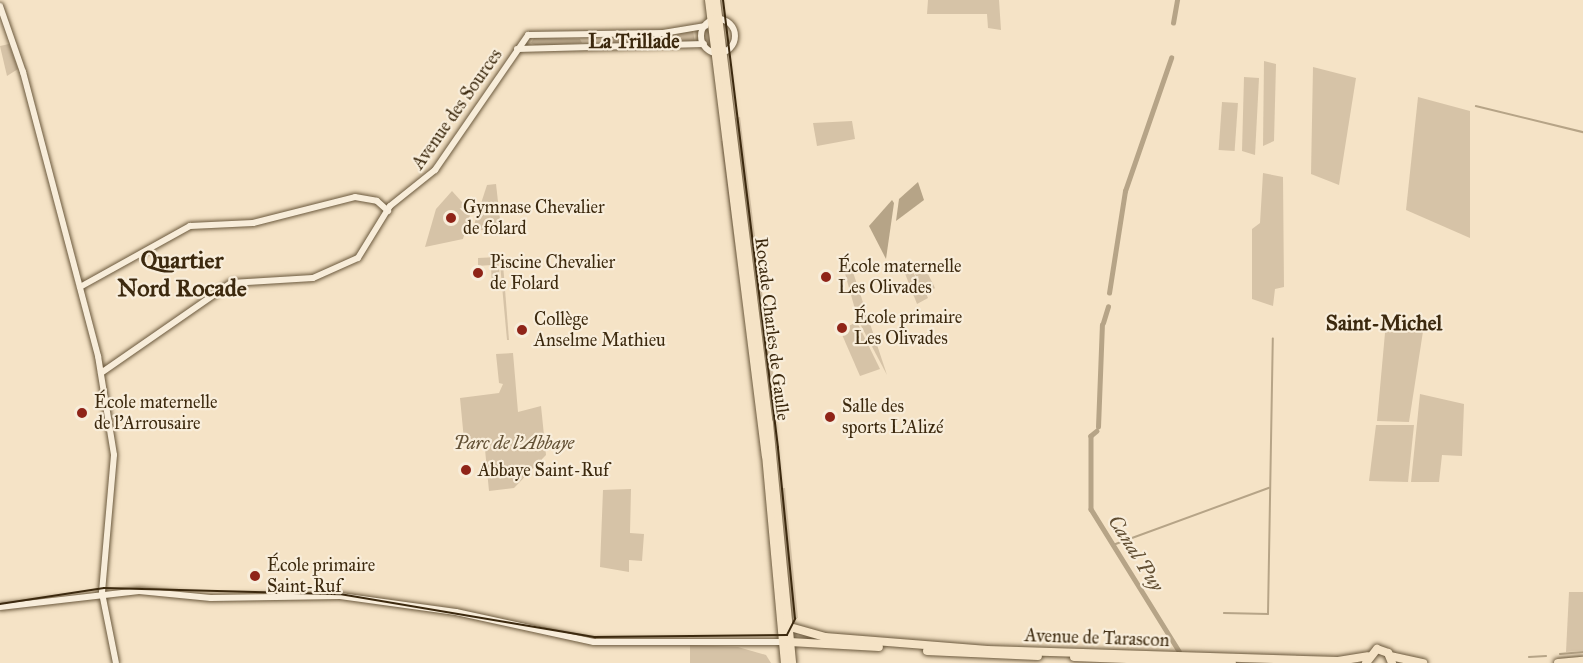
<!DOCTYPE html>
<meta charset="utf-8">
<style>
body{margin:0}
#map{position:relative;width:1583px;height:663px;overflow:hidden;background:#f5e3c6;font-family:"IM FELL Great Primer",serif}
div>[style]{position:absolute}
.green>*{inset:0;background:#d6c3a7;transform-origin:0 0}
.water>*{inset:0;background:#b6a487}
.stream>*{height:1.5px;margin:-0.75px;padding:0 0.75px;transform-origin:0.75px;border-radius:0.75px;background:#b6a487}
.canal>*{height:4.5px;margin:-2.25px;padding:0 2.25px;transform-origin:2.25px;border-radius:2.25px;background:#b6a487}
.roads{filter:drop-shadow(0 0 2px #6a583c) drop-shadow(0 0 2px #6a583c)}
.tertiary>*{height:6px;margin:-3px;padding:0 3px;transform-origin:3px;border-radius:3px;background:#f8edda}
.tertiary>.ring{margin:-3px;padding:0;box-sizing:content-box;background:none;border:6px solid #f8edda;border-radius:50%}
.primary>*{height:8px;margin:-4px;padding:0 4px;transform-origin:4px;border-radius:4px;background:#f5e3c6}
.tram>*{height:1.5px;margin:-0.75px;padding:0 0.75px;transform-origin:0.75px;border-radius:0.75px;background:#3c290e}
.dots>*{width:16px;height:16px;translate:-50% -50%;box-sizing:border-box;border:3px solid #f8edda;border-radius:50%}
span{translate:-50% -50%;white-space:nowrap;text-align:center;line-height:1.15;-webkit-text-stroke:4.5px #f8edda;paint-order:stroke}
.street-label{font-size:18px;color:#3c290e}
.poi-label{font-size:18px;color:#3c290e}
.left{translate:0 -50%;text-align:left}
.park-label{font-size:18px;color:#625034;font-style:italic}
.neighbourhood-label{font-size:20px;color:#3c290e;font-weight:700}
.water-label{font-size:20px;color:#614e32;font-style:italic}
.quarter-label{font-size:21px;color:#3c290e;font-weight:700}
.district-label{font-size:24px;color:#3c290e;font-weight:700}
</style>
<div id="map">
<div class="green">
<i style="clip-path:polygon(928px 0,999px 0,1001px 30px,988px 28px,987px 14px,927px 14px)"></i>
<i style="clip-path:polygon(693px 31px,695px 43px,666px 39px,666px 35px)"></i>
<i style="clip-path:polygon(658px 35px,658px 43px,611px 44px,613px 37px)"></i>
<i style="clip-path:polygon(534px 38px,580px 39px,582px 43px,537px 46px,531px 43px)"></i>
<i style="clip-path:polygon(9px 44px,18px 69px,7px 76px,0 46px)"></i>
<i style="clip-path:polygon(1264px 61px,1276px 64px,1274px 141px,1263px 146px)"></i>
<i style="clip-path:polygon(1313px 67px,1356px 78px,1339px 185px,1311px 174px)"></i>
<i style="clip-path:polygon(1244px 77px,1259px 78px,1255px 155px,1242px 151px)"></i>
<i style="clip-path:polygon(1418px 97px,1470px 111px,1470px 238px,1406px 210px)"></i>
<i style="left:1222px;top:102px;width:16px;height:48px;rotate:4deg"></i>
<i style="clip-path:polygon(740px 117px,763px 300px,759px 301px,734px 118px)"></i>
<i style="clip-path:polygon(852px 121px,855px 139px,817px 146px,813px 123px)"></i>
<i style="clip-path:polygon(721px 141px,724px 141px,738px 274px)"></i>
<i style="clip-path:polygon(1263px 173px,1283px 177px,1284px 287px,1275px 289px,1273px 306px,1252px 299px,1252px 229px,1260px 223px)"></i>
<i style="clip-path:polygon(496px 184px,501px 228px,472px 231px,487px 185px)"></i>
<i style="clip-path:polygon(452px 191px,471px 212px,463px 239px,425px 247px,436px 209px)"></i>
<i style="clip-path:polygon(498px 257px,501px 289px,492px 290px,491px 265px,478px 266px,478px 258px)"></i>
<i style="clip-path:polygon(848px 257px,887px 375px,858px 320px,841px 259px)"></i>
<i style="clip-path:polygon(500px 264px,503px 264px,509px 340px,507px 340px)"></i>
<i style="clip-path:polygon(923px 264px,935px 288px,927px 294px,924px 289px,928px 298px,917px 304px,904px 271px,910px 267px,918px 281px,913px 269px)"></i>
<i style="clip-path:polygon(759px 308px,764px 308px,778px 407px,772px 407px)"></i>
<i style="clip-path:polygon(857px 322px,880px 369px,860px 376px,840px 330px)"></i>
<i style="clip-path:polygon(1386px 322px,1424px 325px,1409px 422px,1377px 421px)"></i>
<i style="clip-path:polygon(513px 353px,518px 412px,541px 406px,546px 455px,514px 488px,489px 491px,484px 439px,464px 440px,460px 398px,499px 393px,503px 384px,499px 383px,496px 354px)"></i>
<i style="clip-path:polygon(1420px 394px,1464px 404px,1462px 456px,1442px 455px,1439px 482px,1411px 482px)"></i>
<i style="clip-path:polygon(1376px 425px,1414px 425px,1408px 482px,1369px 481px)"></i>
<i style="clip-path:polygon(781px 488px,785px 488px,798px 618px,791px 619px)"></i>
<i style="clip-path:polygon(631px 489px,630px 533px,644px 534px,642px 561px,629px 560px,629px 572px,600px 567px,603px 490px)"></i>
<i style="clip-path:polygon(1569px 592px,1583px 592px,1583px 651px,1566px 652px)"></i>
<i style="clip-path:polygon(690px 645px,738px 647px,766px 655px,771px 663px,690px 663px)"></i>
</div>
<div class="water">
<i style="clip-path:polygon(918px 182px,924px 200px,896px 221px,899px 199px)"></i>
<i style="clip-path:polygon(892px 200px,894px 203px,886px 259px,869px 226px)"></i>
</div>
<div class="stream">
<i style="left:1476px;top:106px;width:110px;rotate:13.7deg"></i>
<i style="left:1113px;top:545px;width:166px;rotate:-20.1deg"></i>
<i style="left:1224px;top:613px;width:44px;rotate:1.3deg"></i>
<i style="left:1268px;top:614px;width:275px;rotate:-89deg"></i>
<i style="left:1560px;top:654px;width:23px;rotate:-5deg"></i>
<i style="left:1529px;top:657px;width:17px;rotate:-3deg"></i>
</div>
<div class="canal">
<i style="left:1173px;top:23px;width:23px;rotate:-80deg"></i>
<i style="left:1109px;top:293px;width:103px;rotate:-81.1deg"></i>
<i style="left:1125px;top:191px;width:141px;rotate:-70.9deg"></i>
<i style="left:1103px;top:323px;width:17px;rotate:-73deg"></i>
<i style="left:1098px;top:427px;width:102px;rotate:-87.8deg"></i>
<i style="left:1097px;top:431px;width:8px;rotate:140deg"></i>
<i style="left:1091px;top:436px;width:73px;rotate:90deg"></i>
<i style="left:1091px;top:509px;width:167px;rotate:58.2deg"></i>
</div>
<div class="roads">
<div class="tertiary">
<i style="left:0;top:6px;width:70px;rotate:70.8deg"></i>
<i style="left:23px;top:72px;width:294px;rotate:75.2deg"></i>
<i style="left:98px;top:356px;width:100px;rotate:80.8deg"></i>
<i style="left:114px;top:455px;width:139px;rotate:95deg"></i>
<i class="ring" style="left:701px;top:19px;width:28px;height:28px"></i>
<i style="left:517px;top:49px;width:187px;rotate:-1.5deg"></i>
<i style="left:80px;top:287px;width:126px;rotate:-29deg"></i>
<i style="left:190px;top:226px;width:63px;rotate:-2.7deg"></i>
<i style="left:253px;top:223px;width:105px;rotate:-14.3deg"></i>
<i style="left:355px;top:197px;width:22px;rotate:10deg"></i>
<i style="left:377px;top:201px;width:15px;rotate:42deg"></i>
<i style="left:101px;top:373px;width:158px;rotate:-34.7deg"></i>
<i style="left:231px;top:283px;width:82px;rotate:-3.5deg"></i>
<i style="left:313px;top:278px;width:49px;rotate:-24deg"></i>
<i style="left:358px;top:258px;width:61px;rotate:-58.4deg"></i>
<i style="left:390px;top:206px;width:58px;rotate:-38.7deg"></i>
<i style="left:435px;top:170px;width:164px;rotate:-55.4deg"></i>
<i style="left:528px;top:35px;width:135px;rotate:-0.8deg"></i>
<i style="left:663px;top:33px;width:43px;rotate:-9.5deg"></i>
<i style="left:102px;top:593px;width:71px;rotate:78.7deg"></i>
<i style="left:0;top:607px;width:140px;rotate:-6.6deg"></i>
<i style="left:139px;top:591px;width:72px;rotate:5.6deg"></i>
<i style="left:211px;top:598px;width:129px;rotate:-0.9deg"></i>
<i style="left:340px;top:596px;width:117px;rotate:7.9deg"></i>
<i style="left:456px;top:612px;width:141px;rotate:12.3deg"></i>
<i style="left:594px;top:642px;width:191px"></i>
</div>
<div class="primary">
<i style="left:709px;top:0;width:459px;rotate:82.9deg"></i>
<i style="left:766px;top:455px;width:209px;rotate:84.8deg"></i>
<i style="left:716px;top:0;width:426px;rotate:82.9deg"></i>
<i style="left:769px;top:423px;width:241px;rotate:84.5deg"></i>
<i style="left:790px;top:627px;width:36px;rotate:16deg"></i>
<i style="left:825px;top:637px;width:163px;rotate:4.6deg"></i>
<i style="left:987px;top:650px;width:351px;rotate:1.8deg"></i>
<i style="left:1338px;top:661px;width:30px;rotate:-9deg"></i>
<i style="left:790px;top:642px;width:89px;rotate:3.2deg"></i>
<i style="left:927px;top:651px;width:111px;rotate:2.6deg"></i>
<i style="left:1390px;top:656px;width:34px;rotate:12deg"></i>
<i style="left:1074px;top:657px;width:158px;rotate:2.2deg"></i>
<i style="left:1366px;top:663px;width:18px;rotate:-52deg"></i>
<i style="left:1377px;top:649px;width:12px;rotate:20deg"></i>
<i style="left:1388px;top:653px;width:11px;rotate:68deg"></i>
<i style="left:1558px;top:663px;width:25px;rotate:-5deg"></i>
</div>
</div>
<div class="tram">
<i style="left:0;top:604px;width:105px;rotate:-8.7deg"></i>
<i style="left:104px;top:588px;width:236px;rotate:1.5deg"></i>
<i style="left:340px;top:594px;width:259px;rotate:9.6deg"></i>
<i style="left:595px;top:637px;width:192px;rotate:-0.6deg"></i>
<i style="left:787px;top:635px;width:18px;rotate:-63deg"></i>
<i style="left:795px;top:619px;width:172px;rotate:-95.7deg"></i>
<i style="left:778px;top:448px;width:451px;rotate:-97deg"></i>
</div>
<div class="dots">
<i style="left:451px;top:218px;background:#8f2418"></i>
<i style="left:478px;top:273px;background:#8f2418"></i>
<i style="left:826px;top:277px;background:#8f2418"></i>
<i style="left:842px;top:328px;background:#8f2418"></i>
<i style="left:522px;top:330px;background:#8f2418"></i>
<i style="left:82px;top:413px;background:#8f2418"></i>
<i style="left:830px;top:417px;background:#8f2418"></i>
<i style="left:466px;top:470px;background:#8f2418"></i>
<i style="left:255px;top:576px;background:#8f2418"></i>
</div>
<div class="street-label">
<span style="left:457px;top:109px;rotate:-55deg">Avenue des Sources</span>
<span style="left:772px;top:329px;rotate:83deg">Rocade Charles de Gaulle</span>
<span style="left:1097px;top:638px;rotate:2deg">Avenue de Tarascon</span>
</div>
<div class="poi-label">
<span class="left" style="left:463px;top:218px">Gymnase Chevalier<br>de folard</span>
<span class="left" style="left:490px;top:273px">Piscine Chevalier<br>de Folard</span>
<span class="left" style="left:838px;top:277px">École maternelle<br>Les Olivades</span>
<span class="left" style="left:854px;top:328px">École primaire<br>Les Olivades</span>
<span class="left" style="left:534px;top:330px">Collège<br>Anselme Mathieu</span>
<span class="left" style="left:94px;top:413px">École maternelle<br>de l'Arrousaire</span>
<span class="left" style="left:842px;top:417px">Salle des<br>sports L'Alizé</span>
<span class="left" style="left:478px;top:470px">Abbaye Saint-Ruf</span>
<span class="left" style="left:267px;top:576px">École primaire<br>Saint-Ruf</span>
</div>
<div class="park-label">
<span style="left:514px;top:443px">Parc de l'Abbaye</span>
</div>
<div class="neighbourhood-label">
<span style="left:634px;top:41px">La Trillade</span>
</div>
<div class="water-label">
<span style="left:1136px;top:553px;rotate:58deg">Canal Puy</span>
</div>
<div class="quarter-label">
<span style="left:1384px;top:323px">Saint-Michel</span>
</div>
<div class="district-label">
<span style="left:182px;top:275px">Quartier<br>Nord Rocade</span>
</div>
</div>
